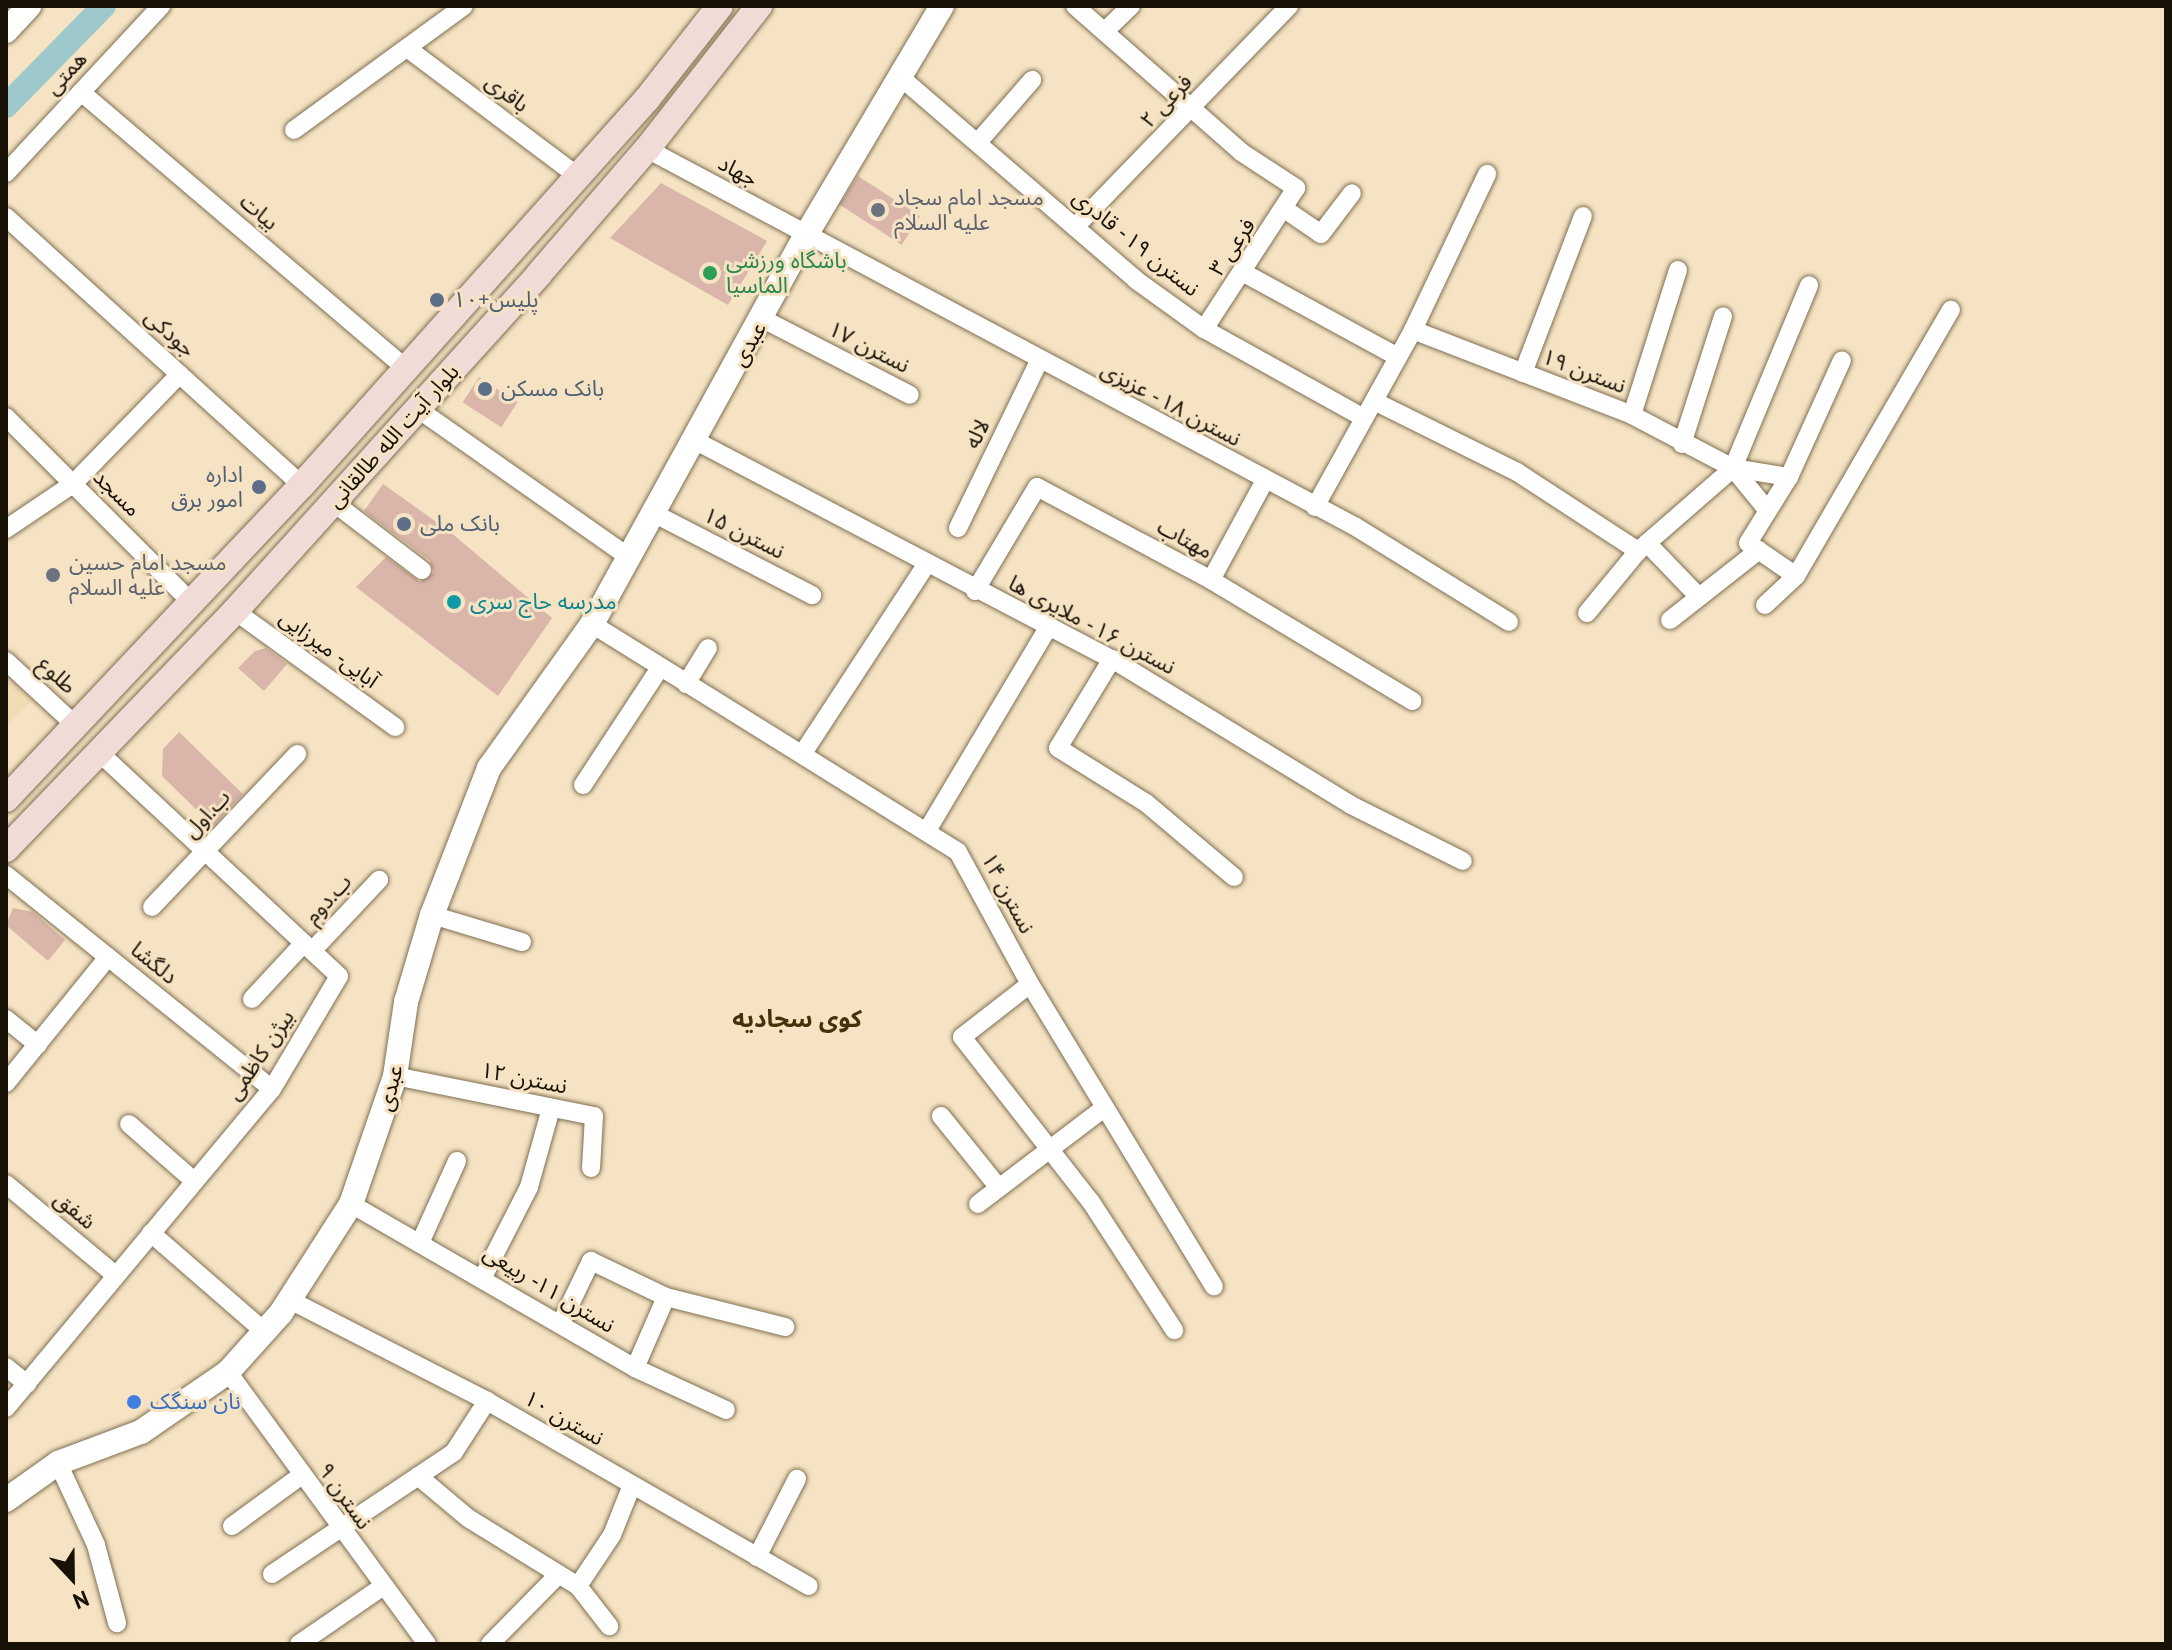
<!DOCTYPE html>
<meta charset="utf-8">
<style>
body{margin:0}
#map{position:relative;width:2172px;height:1650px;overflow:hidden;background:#f5e3c3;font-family:"PT Sans","Noto Sans Arabic",sans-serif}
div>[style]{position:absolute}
.built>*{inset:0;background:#f1dcb4}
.canal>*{height:24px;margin:-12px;padding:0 12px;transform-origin:12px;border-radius:12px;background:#9ec9cc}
.building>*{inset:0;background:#dab5aa;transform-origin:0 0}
.roads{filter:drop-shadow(0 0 2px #7f6f52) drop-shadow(0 0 2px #7f6f52)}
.minor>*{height:18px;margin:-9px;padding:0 9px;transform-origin:9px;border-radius:9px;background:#fff}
.tertiary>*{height:24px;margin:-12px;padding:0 12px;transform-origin:12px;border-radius:12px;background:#fff}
.secondary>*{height:26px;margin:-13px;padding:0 13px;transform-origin:13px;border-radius:13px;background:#f1dbd7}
.dots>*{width:22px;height:22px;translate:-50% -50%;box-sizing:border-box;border:4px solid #f5e3c3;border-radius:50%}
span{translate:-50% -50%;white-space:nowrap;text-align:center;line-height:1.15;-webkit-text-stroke:6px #f5e3c3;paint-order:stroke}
.street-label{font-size:22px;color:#171106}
.worship-label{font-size:22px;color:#5b616d}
.left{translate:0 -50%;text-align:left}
.leisure-label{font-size:22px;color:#27864d}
.service-label{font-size:22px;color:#4e5e75}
.right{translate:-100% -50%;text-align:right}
.culture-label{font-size:22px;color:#0d838f}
.shop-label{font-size:22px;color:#366cbe}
.neighbourhood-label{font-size:24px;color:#44320a;font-weight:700}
.frame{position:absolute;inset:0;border:8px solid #171106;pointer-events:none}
.north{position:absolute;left:32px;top:1538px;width:80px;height:80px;-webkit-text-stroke:6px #f5e3c3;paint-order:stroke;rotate:158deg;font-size:22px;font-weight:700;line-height:32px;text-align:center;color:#171106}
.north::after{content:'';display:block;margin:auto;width:28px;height:36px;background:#171106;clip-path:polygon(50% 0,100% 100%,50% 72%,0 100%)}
</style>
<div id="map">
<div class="built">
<i style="clip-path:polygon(6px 676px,32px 701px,6px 726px)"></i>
</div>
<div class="canal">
<i style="left:6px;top:106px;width:140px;rotate:-45.6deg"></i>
</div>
<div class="building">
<i style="left:858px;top:176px;width:74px;height:34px;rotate:33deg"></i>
<i style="clip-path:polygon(661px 183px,767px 241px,728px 305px,610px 238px)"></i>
<i style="left:479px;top:377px;width:46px;height:30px;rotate:33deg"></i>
<i style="clip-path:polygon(383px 484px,449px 531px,552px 618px,498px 696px,356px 587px,386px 557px,420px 582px,434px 572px,429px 560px,364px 511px)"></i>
<i style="clip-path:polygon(266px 648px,287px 664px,264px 691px,238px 668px,255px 651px)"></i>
<i style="clip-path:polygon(179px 732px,243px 794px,213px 826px,162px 776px,163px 749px)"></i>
<i style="clip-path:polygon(13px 908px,33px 912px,65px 940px,48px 961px,6px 925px)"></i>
</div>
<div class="roads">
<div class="minor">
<i style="left:1075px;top:6px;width:221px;rotate:41.3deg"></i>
<i style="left:1241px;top:152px;width:66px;rotate:33.2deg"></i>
<i style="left:1296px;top:188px;width:168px;rotate:123.1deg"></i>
<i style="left:1105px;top:31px;width:36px;rotate:-44deg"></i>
<i style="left:407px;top:48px;width:215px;rotate:36.9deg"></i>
<i style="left:898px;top:75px;width:314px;rotate:40.7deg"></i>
<i style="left:1136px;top:280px;width:84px;rotate:35.8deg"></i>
<i style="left:1204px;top:329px;width:183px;rotate:29.1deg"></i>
<i style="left:81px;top:92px;width:428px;rotate:40.4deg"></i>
<i style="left:294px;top:130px;width:210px;rotate:-36.1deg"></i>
<i style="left:979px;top:141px;width:81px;rotate:-49deg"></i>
<i style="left:647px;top:149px;width:803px;rotate:28.06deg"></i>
<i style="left:1356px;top:527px;width:180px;rotate:31.8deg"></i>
<i style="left:6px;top:173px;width:228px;rotate:-47.1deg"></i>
<i style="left:1286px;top:210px;width:42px;rotate:34.4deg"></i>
<i style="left:1321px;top:234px;width:51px;rotate:-52.9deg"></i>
<i style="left:6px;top:217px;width:399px;rotate:42.2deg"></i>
<i style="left:1075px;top:227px;width:308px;rotate:-45.9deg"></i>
<i style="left:1244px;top:273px;width:175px;rotate:28.6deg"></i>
<i style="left:763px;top:319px;width:165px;rotate:27.3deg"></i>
<i style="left:1413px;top:330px;width:235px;rotate:21.2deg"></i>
<i style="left:1632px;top:415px;width:114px;rotate:27.7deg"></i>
<i style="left:1733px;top:468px;width:57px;rotate:9.1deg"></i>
<i style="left:1523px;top:373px;width:168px;rotate:-69.1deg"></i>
<i style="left:1374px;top:401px;width:160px;rotate:26.4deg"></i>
<i style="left:1517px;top:472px;width:145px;rotate:33.1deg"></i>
<i style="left:418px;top:409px;width:259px;rotate:35.1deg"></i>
<i style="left:1632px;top:415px;width:152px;rotate:-72.4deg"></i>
<i style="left:6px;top:417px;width:264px;rotate:45deg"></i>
<i style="left:694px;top:440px;width:472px;rotate:27.7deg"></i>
<i style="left:1112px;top:659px;width:280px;rotate:31.4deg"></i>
<i style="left:1351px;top:805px;width:125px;rotate:26.6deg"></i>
<i style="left:1682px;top:444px;width:134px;rotate:-72.2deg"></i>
<i style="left:1733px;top:468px;width:55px;rotate:50.9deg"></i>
<i style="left:333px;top:502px;width:112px;rotate:37.4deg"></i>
<i style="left:1315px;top:507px;width:202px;rotate:-61deg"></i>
<i style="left:1413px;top:330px;width:173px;rotate:-64.6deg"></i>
<i style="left:655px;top:514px;width:177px;rotate:27.3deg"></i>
<i style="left:958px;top:528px;width:186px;rotate:-64.1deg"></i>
<i style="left:6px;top:529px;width:81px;rotate:-33.9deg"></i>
<i style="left:73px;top:484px;width:153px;rotate:-45.8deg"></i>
<i style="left:1647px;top:543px;width:75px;rotate:46.1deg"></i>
<i style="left:1796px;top:576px;width:58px;rotate:-145.5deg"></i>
<i style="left:1748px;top:543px;width:78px;rotate:-58.2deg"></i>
<i style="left:1789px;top:477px;width:128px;rotate:-65.6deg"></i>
<i style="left:1211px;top:580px;width:114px;rotate:-61.6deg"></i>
<i style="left:975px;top:591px;width:121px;rotate:-59.2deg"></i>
<i style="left:1037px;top:487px;width:197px;rotate:28.1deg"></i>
<i style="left:1211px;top:580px;width:235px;rotate:31deg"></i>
<i style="left:1765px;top:605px;width:42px;rotate:-43.1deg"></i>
<i style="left:1796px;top:576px;width:308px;rotate:-59.8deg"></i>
<i style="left:235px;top:611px;width:198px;rotate:35.9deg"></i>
<i style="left:1587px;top:613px;width:80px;rotate:-50.6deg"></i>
<i style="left:1638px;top:551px;width:126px;rotate:-41.1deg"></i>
<i style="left:1733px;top:468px;width:198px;rotate:-67.4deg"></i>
<i style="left:1670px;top:620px;width:113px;rotate:-38.2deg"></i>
<i style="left:592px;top:624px;width:431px;rotate:31.9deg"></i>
<i style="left:958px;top:852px;width:150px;rotate:61.4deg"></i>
<i style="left:1030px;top:984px;width:354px;rotate:58.7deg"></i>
<i style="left:1112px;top:659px;width:104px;rotate:121.2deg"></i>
<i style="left:1058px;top:748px;width:104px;rotate:32deg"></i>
<i style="left:1146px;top:803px;width:115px;rotate:40.1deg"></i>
<i style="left:6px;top:661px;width:94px;rotate:42.8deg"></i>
<i style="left:686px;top:684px;width:42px;rotate:-58.6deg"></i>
<i style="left:803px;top:753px;width:225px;rotate:-56.8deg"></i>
<i style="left:583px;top:785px;width:140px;rotate:-56.7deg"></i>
<i style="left:928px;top:829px;width:233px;rotate:-59.2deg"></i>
<i style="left:6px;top:875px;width:341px;rotate:38.8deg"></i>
<i style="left:152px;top:907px;width:211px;rotate:-46.5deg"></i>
<i style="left:432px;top:915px;width:94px;rotate:16.7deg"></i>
<i style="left:312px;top:951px;width:98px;rotate:-46.7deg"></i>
<i style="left:1030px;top:984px;width:86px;rotate:142.1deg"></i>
<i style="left:962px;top:1037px;width:209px;rotate:52deg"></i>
<i style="left:1091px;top:1202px;width:153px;rotate:57deg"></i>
<i style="left:252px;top:999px;width:76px;rotate:-47.1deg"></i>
<i style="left:6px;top:1019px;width:41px;rotate:39.1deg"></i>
<i style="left:395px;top:1076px;width:203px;rotate:11.4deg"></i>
<i style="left:594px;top:1116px;width:52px;rotate:93.3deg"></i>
<i style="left:6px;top:1083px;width:162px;rotate:-51deg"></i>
<i style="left:941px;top:1116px;width:92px;rotate:51.1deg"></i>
<i style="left:129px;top:1124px;width:85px;rotate:41.2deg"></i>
<i style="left:6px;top:1184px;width:139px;rotate:39.8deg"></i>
<i style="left:351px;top:1204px;width:328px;rotate:30deg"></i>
<i style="left:635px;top:1368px;width:100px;rotate:24.8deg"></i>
<i style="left:978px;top:1204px;width:158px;rotate:-37.3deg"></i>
<i style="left:151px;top:1233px;width:152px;rotate:41deg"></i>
<i style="left:420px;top:1243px;width:90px;rotate:-65.7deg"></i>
<i style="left:483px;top:1277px;width:101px;rotate:-62.9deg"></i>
<i style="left:529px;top:1187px;width:82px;rotate:-74.4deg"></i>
<i style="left:290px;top:1300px;width:221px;rotate:27.1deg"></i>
<i style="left:487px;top:1401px;width:371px;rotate:29.9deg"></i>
<i style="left:561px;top:1323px;width:69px;rotate:-64.2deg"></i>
<i style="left:591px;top:1261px;width:83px;rotate:25.6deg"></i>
<i style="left:666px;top:1297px;width:123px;rotate:14.1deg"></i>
<i style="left:6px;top:1367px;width:27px;rotate:39deg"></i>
<i style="left:635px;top:1368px;width:77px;rotate:-66.4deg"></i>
<i style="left:228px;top:1372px;width:337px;rotate:53.8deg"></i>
<i style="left:6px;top:1408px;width:415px;rotate:-50.2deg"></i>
<i style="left:272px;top:1089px;width:131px;rotate:-59.3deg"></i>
<i style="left:339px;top:976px;width:325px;rotate:-137deg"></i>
<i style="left:58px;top:1463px;width:90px;rotate:65.1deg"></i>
<i style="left:96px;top:1545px;width:81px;rotate:74.9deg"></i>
<i style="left:418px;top:1476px;width:65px;rotate:40deg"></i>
<i style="left:468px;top:1518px;width:129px;rotate:31.7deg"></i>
<i style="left:578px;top:1586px;width:51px;rotate:52.2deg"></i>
<i style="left:232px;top:1526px;width:87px;rotate:-36.1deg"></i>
<i style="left:757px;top:1557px;width:88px;rotate:-62.9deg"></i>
<i style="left:272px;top:1574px;width:219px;rotate:-33.8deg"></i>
<i style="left:454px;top:1452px;width:61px;rotate:-57.1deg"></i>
<i style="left:578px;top:1586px;width:61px;rotate:-56.3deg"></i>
<i style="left:612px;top:1535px;width:54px;rotate:-68.2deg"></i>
<i style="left:299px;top:1644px;width:101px;rotate:-34.5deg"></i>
<i style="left:490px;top:1644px;width:97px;rotate:-45.4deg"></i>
</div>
<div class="tertiary">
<i style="left:6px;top:31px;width:34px;rotate:-47deg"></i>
<i style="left:6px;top:1500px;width:64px;rotate:-35.4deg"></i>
<i style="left:58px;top:1463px;width:89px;rotate:-20.5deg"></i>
<i style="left:141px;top:1432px;width:106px;rotate:-34.6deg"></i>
<i style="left:228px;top:1372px;width:79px;rotate:-48.1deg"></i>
<i style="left:281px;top:1313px;width:130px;rotate:-57.3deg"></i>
<i style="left:351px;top:1204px;width:135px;rotate:-71deg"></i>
<i style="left:395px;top:1076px;width:75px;rotate:-81.5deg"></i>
<i style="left:406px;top:1002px;width:91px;rotate:-73.4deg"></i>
<i style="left:432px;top:915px;width:158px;rotate:-68.8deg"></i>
<i style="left:489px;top:768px;width:177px;rotate:-54.4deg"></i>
<i style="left:592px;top:624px;width:444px;rotate:-61.2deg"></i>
<i style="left:806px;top:235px;width:266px;rotate:-59.3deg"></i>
</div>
<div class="secondary">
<i style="left:6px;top:799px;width:432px;rotate:-46.7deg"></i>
<i style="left:302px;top:485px;width:518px;rotate:-48.21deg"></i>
<i style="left:647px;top:99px;width:118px;rotate:-51.9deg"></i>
<i style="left:6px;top:849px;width:330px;rotate:-46.1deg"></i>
<i style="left:235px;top:611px;width:454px;rotate:-47.9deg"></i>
<i style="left:539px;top:274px;width:165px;rotate:-49.2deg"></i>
<i style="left:647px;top:149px;width:182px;rotate:-51.9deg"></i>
</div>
</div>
<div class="dots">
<i style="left:878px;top:210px;background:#6b7280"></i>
<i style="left:710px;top:273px;background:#2e9e5b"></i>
<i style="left:437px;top:300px;background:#5c6f8a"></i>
<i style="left:485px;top:389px;background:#5c6f8a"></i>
<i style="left:259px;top:487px;background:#5c6f8a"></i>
<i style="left:404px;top:524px;background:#5c6f8a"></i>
<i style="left:53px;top:575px;background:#6b7280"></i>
<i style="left:454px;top:602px;background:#0f9aa8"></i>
<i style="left:134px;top:1402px;background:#3f7fe0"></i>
</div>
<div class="street-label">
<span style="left:66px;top:73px;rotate:-47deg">همتی</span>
<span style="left:507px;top:93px;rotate:37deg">باقری</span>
<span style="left:1166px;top:101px;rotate:-46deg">فرعی ۲</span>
<span style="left:738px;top:171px;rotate:28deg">جهاد</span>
<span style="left:259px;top:212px;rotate:40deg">بیات</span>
<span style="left:1136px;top:243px;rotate:39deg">نسترن ۱۹ - قادری</span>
<span style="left:1232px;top:247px;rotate:-56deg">فرعی ۳</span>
<span style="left:170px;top:333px;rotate:42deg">جودکی</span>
<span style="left:749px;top:344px;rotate:-60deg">عبدی</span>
<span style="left:869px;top:347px;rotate:27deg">نسترن ۱۷</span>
<span style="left:1584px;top:371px;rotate:21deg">نسترن ۱۹</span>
<span style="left:1171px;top:404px;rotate:28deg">نسترن ۱۸ - عزیزی</span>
<span style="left:977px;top:434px;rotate:-64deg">لاله</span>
<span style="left:393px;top:436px;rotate:-48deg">بلوار آیت الله طالقانی</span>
<span style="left:117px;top:493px;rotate:45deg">مسجد</span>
<span style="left:744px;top:533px;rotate:27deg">نسترن ۱۵</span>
<span style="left:1185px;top:539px;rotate:28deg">مهتاب</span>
<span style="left:1092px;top:625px;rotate:28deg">نسترن ۱۶ - ملایری ها</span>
<span style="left:329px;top:649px;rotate:36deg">آبایی- میرزایی</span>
<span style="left:57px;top:675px;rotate:43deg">طلوع</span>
<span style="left:207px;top:814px;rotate:-47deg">ب.اول</span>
<span style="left:1008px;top:893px;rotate:62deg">نسترن ۱۴</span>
<span style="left:328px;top:899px;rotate:-47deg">ب.دوم</span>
<span style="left:154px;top:963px;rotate:39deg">دلگشا</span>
<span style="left:260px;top:1055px;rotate:-56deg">بیژن کاظمی</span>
<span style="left:524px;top:1078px;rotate:11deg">نسترن ۱۲</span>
<span style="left:390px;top:1088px;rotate:-76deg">عبدی</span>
<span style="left:75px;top:1210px;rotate:40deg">شفق</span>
<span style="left:549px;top:1289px;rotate:31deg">نسترن ۱۱- ربیعی</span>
<span style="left:564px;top:1418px;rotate:30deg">نسترن ۱۰</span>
<span style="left:345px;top:1496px;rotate:55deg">نسترن ۹</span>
</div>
<div class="worship-label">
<span class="left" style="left:894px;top:210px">مسجد امام سجاد<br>علیه السلام</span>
<span class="left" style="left:69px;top:575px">مسجد امام حسین<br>علیه السلام</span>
</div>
<div class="leisure-label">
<span class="left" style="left:726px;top:273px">باشگاه ورزشی<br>الماسیا</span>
</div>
<div class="service-label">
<span class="left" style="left:453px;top:300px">پلیس+۱۰</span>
<span class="left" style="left:501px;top:389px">بانک مسکن</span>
<span class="right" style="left:243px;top:487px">اداره<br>امور برق</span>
<span class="left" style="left:420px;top:524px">بانک ملی</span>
</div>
<div class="culture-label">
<span class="left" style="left:470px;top:602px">مدرسه حاج سری</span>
</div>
<div class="shop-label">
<span class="left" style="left:150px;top:1402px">نان سنگک</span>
</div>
<div class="neighbourhood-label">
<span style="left:797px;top:1019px">کوی سجادیه</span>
</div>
<div class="frame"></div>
<div class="north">N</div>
</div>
